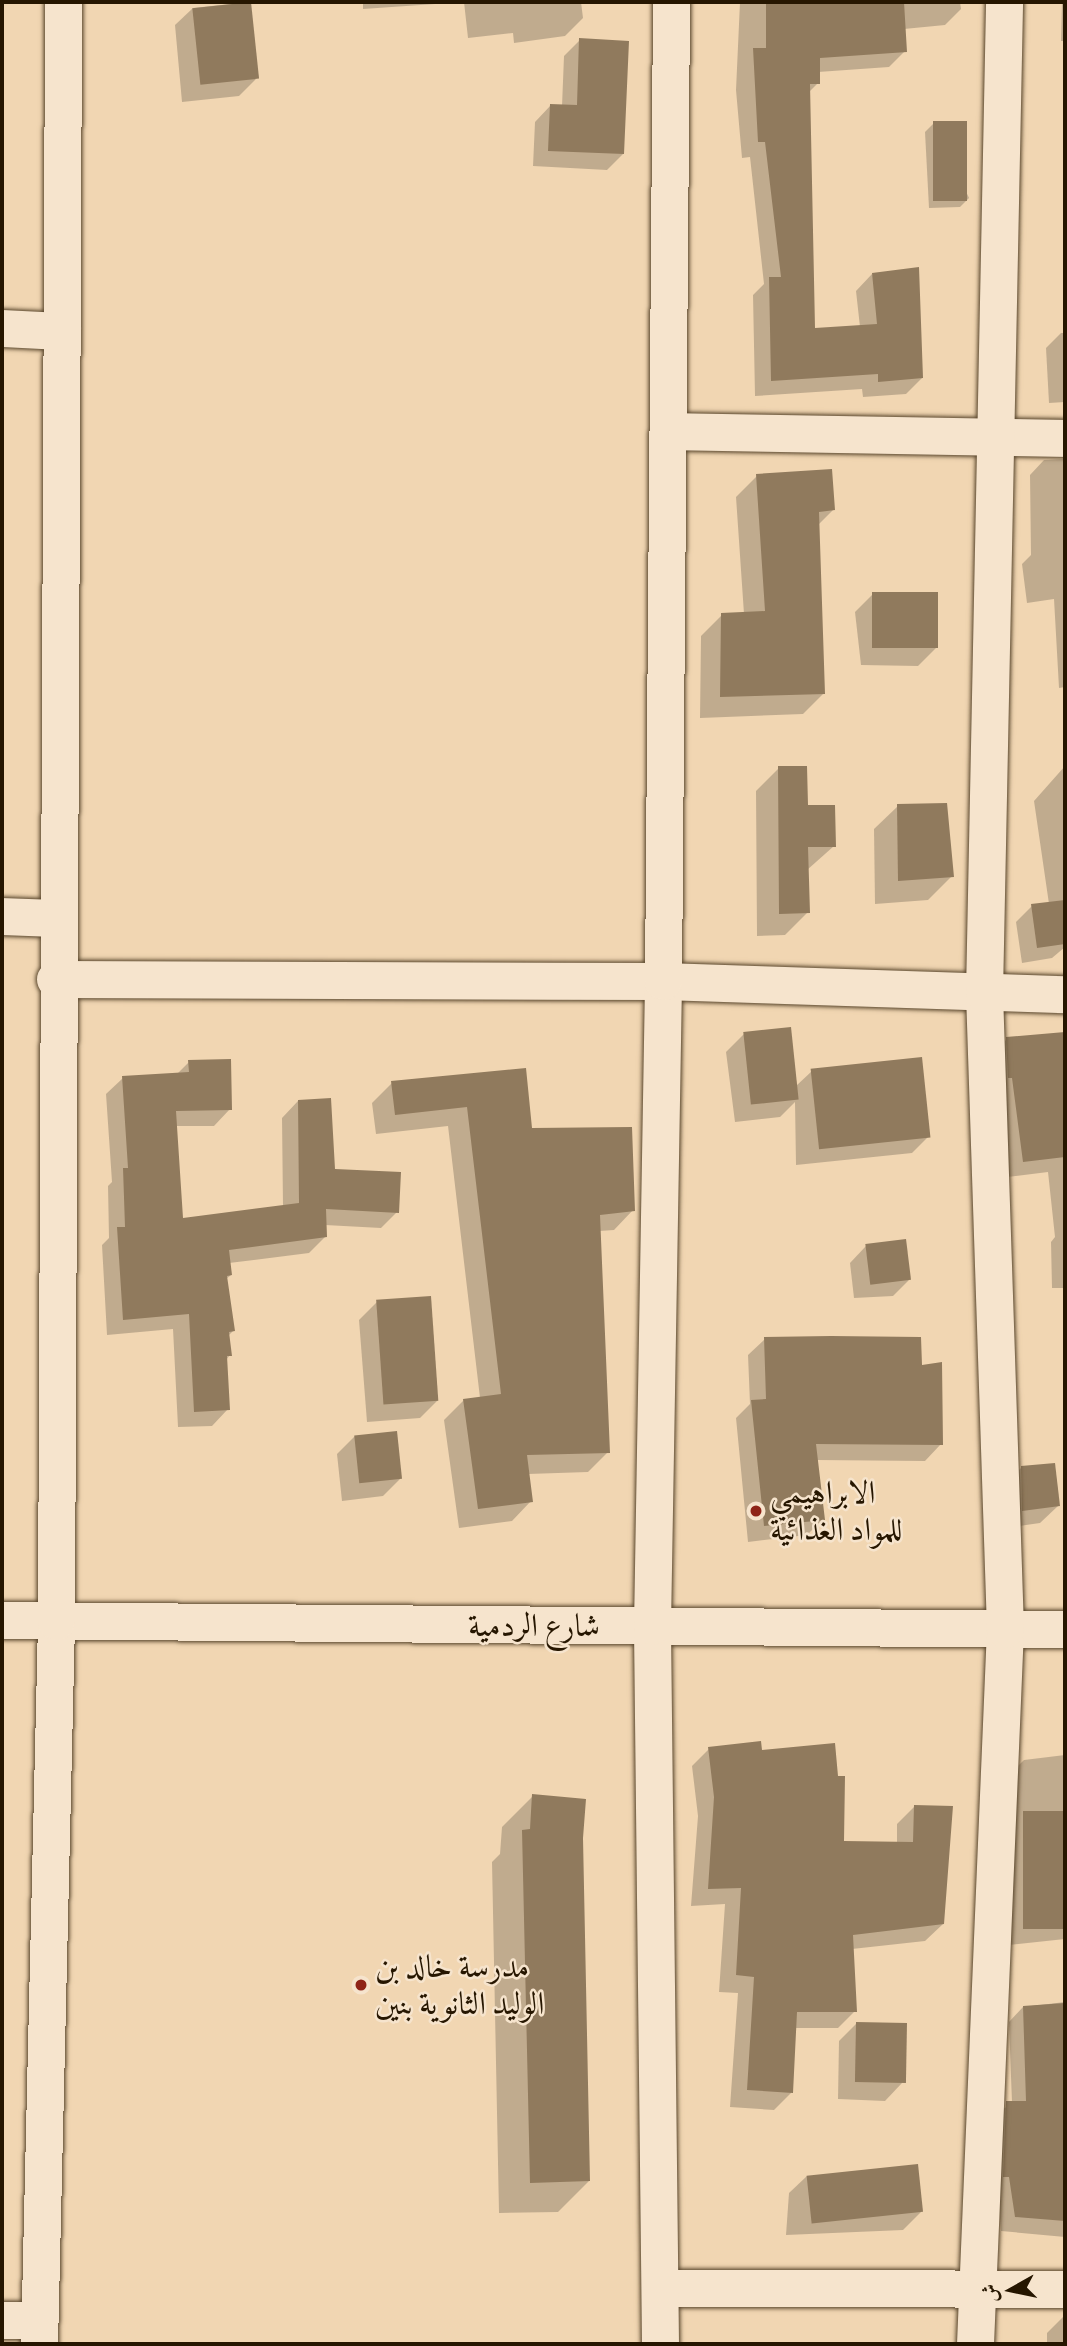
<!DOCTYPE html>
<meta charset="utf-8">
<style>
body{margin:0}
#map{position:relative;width:1067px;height:2346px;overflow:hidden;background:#f1d6b2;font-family:"EB Garamond",Amiri,serif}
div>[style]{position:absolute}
.shadow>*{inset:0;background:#0003}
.building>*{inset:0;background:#907a5d;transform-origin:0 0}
.roads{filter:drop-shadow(0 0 2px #59462c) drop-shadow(0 0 2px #59462c)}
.minor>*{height:37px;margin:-18.5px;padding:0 18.5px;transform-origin:18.5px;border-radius:18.5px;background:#f6e4cd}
.dots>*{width:19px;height:19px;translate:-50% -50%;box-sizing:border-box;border:4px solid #f6e4cd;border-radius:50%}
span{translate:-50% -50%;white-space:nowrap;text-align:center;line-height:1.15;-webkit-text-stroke:5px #f6e4cd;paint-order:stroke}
.poi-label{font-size:32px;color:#261600}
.left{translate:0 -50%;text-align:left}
.street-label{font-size:32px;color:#261600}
.frame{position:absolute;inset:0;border:4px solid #261600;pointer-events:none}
.north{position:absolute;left:976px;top:2255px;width:70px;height:70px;-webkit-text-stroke:5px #f6e4cd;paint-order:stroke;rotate:261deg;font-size:19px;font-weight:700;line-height:28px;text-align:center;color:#261600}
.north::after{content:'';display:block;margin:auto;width:24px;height:32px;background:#261600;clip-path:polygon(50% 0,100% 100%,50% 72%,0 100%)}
</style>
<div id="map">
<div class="shadow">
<i style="clip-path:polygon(249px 2px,257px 78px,239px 96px,182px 102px,175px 25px,193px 8px)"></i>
<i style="clip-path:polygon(363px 2px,581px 2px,583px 18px,565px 36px,514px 43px,513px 33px,468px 38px,464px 2px,363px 9px)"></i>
<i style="clip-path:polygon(740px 2px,960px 2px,961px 9px,945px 25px,904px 29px,905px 51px,889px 67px,818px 72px,818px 83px,808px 93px,813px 330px,860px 327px,856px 291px,872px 274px,922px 378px,906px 394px,863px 397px,862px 389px,755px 396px,753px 295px,764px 284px,750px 157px,742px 158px,736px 90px)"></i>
<i style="clip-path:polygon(1062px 2px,1065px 2px,1065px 41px,1061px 41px)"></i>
<i style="clip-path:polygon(580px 40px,623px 154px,607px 170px,533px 166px,535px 122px,551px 105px,562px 106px,564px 56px)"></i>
<i style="clip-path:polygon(934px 123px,969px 198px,960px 207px,929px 208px,925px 132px)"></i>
<i style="clip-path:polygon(1061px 333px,1065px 333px,1065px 402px,1049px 403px,1046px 348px)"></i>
<i style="clip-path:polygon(1065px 459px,1065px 687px,1059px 688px,1054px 599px,1027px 603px,1022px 564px,1031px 555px,1030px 475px,1044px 460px)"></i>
<i style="clip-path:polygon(757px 476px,833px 510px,818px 525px,824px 693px,803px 714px,700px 718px,701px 636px,722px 615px,744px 614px,736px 497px)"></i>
<i style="clip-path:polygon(873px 594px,936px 648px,918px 666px,861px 665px,855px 612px)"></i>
<i style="clip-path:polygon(1065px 766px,1065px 947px,1052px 958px,1022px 963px,1016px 922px,1032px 906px,1049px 904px,1034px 801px)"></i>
<i style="clip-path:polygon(779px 768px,834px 846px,807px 870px,808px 912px,785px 935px,757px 936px,756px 791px)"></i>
<i style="clip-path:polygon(898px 806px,952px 876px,928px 900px,875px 904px,874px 829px)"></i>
<i style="clip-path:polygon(744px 1034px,796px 1086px,812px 1071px,929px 1136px,912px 1153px,796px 1165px,795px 1102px,780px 1117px,735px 1122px,726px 1052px)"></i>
<i style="clip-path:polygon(1065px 1034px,1065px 1288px,1052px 1288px,1051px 1242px,1055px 1237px,1048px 1172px,1007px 1177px,991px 1055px,1007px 1039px)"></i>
<i style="clip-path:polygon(189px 1062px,230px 1109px,214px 1126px,175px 1126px,181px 1220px,283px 1207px,282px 1118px,298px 1101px,333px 1170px,397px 1212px,381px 1228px,325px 1225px,325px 1237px,309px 1253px,229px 1263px,231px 1275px,226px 1279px,233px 1331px,228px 1336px,230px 1355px,226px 1360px,228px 1409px,212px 1426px,178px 1427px,173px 1329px,107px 1335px,102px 1245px,109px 1238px,108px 1186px,112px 1182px,106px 1094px,123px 1078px,177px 1074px)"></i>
<i style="clip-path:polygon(524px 1070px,530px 1130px,633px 1210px,614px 1230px,599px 1231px,608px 1452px,588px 1472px,528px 1474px,531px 1501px,512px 1521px,459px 1528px,444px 1420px,464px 1400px,480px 1398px,448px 1126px,376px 1134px,372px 1103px,392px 1083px)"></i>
<i style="clip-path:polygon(866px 1246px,909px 1280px,893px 1296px,854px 1298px,850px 1263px)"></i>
<i style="clip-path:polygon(377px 1302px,438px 1400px,420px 1418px,367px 1422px,359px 1320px)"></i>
<i style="clip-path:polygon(765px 1339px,921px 1367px,941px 1444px,925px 1461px,816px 1460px,823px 1519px,807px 1535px,748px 1542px,736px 1418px,750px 1404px,748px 1355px)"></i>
<i style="clip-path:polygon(355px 1436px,400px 1479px,383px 1496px,342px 1501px,337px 1454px)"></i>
<i style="clip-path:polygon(1021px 1468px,1058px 1506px,1040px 1523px,1005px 1528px,1004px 1486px)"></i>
<i style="clip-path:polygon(709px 1749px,761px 1752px,842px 1843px,897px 1843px,897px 1824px,914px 1807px,943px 1924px,925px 1941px,852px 1949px,855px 2011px,838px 2028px,795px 2028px,791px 2093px,774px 2110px,730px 2107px,738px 1993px,719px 1992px,725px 1904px,691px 1906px,698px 1816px,692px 1766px)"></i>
<i style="clip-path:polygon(1065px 1755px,1065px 1939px,1009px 1945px,1007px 1777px,1024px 1760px)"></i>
<i style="clip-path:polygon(533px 1796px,581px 1838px,589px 2181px,558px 2212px,499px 2213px,492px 1862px,500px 1854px,502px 1827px)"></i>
<i style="clip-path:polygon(1065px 2002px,1065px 2237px,1001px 2231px,992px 2117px,1012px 2103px,1009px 2022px,1023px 2007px)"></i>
<i style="clip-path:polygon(857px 2023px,902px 2083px,885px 2101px,838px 2099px,839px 2041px)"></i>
<i style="clip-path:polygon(807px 2176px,921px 2212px,903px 2230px,786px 2235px,789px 2193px)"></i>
<i style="clip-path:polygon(1065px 2315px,1065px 2344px,1047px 2344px,1047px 2333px)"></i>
</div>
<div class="building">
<i style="left:251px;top:2px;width:77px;height:59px;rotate:84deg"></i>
<i style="clip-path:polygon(766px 2px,904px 2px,907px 52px,820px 58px,820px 84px,810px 84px,815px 328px,877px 324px,872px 273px,919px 267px,923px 378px,878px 382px,878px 374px,771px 381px,769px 277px,781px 277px,765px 142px,758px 142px,753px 48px,766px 48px)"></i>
<i style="clip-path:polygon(579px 38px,629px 41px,624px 154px,548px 151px,550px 104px,577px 105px)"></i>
<i style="left:933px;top:121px;width:34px;height:80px"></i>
<i style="clip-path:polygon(832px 469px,835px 510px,819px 512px,825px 694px,720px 697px,721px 613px,765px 611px,756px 474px)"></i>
<i style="left:872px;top:592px;width:66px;height:56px"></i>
<i style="clip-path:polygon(778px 766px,807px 766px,808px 805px,835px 805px,836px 847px,808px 847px,810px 913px,779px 914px)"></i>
<i style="clip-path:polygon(947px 803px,954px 877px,898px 881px,897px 804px)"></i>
<i style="clip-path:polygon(1065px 900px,1065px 944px,1037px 948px,1031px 904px)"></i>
<i style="left:791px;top:1027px;width:73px;height:48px;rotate:84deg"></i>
<i style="clip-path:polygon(1065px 1032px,1065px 1157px,1023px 1162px,1012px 1078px,1008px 1078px,1006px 1037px)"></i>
<i style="left:922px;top:1057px;width:81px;height:112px;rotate:84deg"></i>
<i style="clip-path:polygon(231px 1059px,232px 1110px,176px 1111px,183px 1218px,299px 1203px,298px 1100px,331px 1098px,335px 1169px,401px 1172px,399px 1213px,326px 1209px,327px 1237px,229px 1250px,232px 1275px,227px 1276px,235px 1331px,229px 1332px,232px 1356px,227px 1356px,230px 1410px,194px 1412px,189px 1314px,123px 1320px,117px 1227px,125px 1227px,123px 1168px,128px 1168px,122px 1076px,189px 1072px,188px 1060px)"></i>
<i style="clip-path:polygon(526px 1068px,532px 1128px,632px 1127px,635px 1211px,600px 1215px,610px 1453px,527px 1455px,533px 1502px,478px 1509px,463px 1399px,501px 1394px,467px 1107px,395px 1115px,391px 1081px)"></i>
<i style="left:906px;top:1239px;width:41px;height:41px;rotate:83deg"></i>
<i style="left:431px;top:1296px;width:105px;height:55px;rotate:86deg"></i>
<i style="clip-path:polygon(831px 1336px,921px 1337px,922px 1365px,942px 1362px,943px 1445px,816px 1444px,825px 1520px,764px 1526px,751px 1400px,766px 1399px,764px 1337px)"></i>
<i style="left:397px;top:1431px;width:48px;height:43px;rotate:84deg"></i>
<i style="clip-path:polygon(1055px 1463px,1060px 1506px,1022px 1511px,1021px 1466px)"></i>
<i style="clip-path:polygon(761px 1741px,762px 1750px,835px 1743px,838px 1776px,845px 1776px,844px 1841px,913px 1842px,914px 1805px,953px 1806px,944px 1924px,853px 1935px,857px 2012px,797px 2012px,793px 2093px,747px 2090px,754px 1977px,736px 1975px,741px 1888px,708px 1889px,714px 1797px,708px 1747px)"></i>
<i style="clip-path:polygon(532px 1794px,586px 1799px,583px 1838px,590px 2181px,530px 2183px,522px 1830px,530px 1829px)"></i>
<i style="left:1023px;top:1811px;width:42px;height:118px"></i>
<i style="clip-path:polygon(1065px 2003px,1065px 2221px,1015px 2217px,1009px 2177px,1003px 2177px,1006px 2101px,1026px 2101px,1023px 2006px)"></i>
<i style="left:856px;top:2022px;width:51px;height:60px;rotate:1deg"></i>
<i style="left:918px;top:2164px;width:48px;height:112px;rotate:84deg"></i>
</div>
<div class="roads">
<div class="minor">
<i style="left:2px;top:328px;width:60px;rotate:2.9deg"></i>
<i style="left:668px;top:431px;width:397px;rotate:1deg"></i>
<i style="left:2px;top:916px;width:55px;rotate:2.1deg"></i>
<i style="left:55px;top:979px;width:608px;rotate:0.19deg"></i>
<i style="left:663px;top:981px;width:402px;rotate:1.9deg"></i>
<i style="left:2px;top:1620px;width:1063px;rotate:0.49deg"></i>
<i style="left:661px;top:2288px;width:404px;rotate:0.1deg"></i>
<i style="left:2px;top:2320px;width:37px"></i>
<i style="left:39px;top:2344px;width:723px;rotate:-88.65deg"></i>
<i style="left:56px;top:1621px;width:1619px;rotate:-89.75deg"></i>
<i style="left:660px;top:2344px;width:718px;rotate:-90.64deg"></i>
<i style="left:652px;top:1626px;width:645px;rotate:-89.02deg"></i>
<i style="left:663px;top:981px;width:979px;rotate:-89.53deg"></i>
<i style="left:975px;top:2344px;width:716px;rotate:-87.6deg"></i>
<i style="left:1005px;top:1629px;width:636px;rotate:-91.89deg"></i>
<i style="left:984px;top:993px;width:991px;rotate:-88.84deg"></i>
</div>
</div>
<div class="dots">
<i style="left:756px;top:1511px;background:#8f2418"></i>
<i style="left:361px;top:1985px;background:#8f2418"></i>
</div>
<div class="poi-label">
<span class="left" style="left:770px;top:1511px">الابراهيمي<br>للمواد الغذائية</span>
<span class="left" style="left:375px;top:1985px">مدرسة خالد بن<br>الوليد الثانوية بنين</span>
</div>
<div class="street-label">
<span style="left:534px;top:1625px">شارع الردمية</span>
</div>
<div class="frame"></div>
<div class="north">ش</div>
</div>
